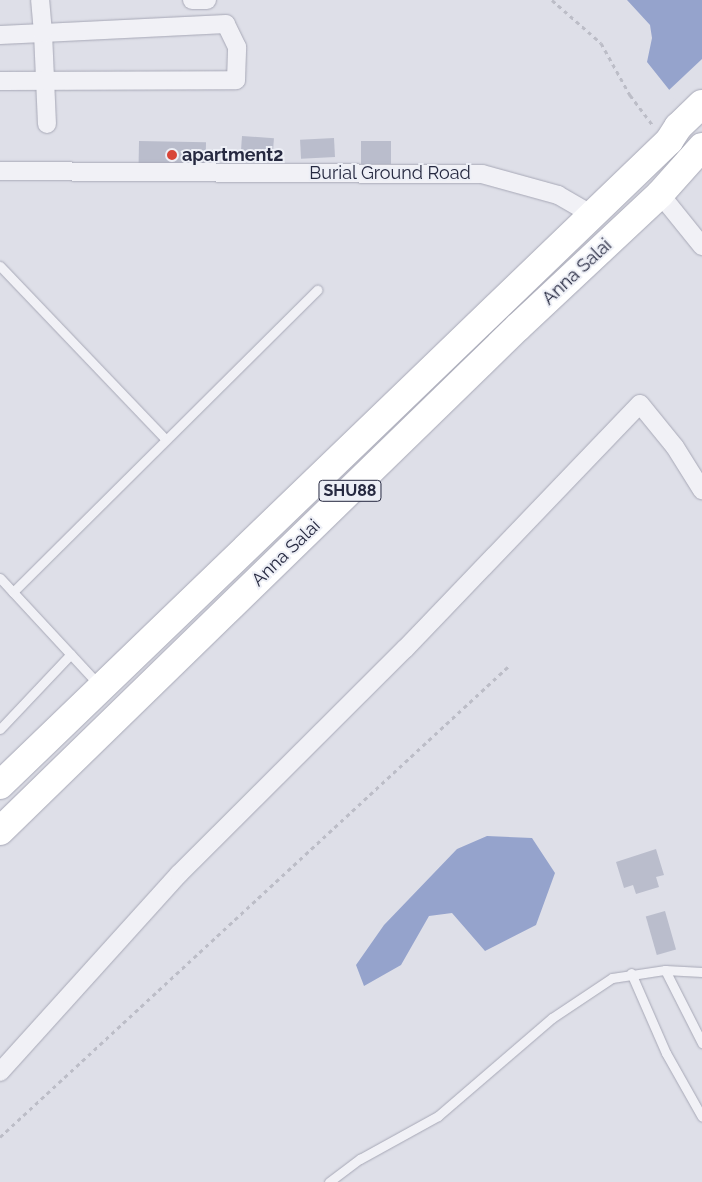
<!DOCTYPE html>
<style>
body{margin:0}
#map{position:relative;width:702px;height:1182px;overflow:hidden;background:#dedfe8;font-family:Raleway,sans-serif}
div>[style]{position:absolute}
.water>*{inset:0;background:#95a3cc}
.pier>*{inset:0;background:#dedfe8}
.building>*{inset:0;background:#babdcc;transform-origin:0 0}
.path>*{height:3px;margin-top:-1.5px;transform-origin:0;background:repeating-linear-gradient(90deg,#bcbdc7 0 4px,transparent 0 8px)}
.roads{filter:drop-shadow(0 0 1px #a7a8b6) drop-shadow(0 0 1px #a7a8b6)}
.lane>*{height:9px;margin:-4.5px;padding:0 4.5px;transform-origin:4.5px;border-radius:4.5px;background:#f1f1f6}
.street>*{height:18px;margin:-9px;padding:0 9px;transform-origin:9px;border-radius:9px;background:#f1f1f6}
.primary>*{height:28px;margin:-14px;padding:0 14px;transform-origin:14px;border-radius:14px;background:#fff}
.dots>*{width:14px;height:14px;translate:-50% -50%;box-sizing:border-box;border:2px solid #edeff6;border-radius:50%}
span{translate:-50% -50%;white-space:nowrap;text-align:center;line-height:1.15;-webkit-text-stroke:4px #edeff6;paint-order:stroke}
.shield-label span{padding:1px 4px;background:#edeff6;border:1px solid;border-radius:4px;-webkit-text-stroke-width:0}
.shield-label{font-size:16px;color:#262940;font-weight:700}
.poi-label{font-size:18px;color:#262940;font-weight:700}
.left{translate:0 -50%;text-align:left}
.street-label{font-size:18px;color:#262940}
</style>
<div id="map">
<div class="water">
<i style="clip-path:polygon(627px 0,702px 0,702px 131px,647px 62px,652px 38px,650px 25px)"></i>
<i style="clip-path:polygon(487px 836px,532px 838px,555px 873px,536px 925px,485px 951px,452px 913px,429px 916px,401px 965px,364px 986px,356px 965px,384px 925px,457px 849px)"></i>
</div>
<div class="pier">
<i style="clip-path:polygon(702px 59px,702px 133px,668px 91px)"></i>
</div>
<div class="building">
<i style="left:242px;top:136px;width:32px;height:20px;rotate:4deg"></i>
<i style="left:334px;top:138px;width:19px;height:34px;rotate:87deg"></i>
<i style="left:139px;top:141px;width:67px;height:27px;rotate:1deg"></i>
<i style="left:361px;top:141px;width:30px;height:23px"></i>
<i style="clip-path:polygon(656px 849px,664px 875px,656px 877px,659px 887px,636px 894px,633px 885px,624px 888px,616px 862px)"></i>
<i style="left:665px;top:911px;width:40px;height:20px;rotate:74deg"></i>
</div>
<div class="path">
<i style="left:552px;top:0;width:65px;rotate:41.3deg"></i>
<i style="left:601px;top:43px;width:60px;rotate:60.9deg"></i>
<i style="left:630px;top:95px;width:38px;rotate:53deg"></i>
<i style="left:0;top:1137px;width:696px;rotate:-42.79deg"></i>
</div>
<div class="roads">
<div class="lane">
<i style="left:0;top:266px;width:240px;rotate:46.3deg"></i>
<i style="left:0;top:578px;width:147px;rotate:47.2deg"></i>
<i style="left:13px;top:592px;width:429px;rotate:-44.8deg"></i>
<i style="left:0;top:729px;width:103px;rotate:-46.6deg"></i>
<i style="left:665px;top:970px;width:82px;rotate:63.1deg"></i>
<i style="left:631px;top:973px;width:87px;rotate:66.4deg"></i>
<i style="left:666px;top:1053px;width:73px;rotate:60.6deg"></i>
<i style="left:329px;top:1182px;width:39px;rotate:-37deg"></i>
<i style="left:360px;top:1159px;width:89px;rotate:-28.9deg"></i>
<i style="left:438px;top:1116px;width:150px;rotate:-40.7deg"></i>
<i style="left:552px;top:1018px;width:72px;rotate:-33.7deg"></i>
<i style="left:612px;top:978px;width:54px;rotate:-8.6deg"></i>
<i style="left:665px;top:970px;width:37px;rotate:3deg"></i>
</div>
<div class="street">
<i style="left:192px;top:0;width:15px"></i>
<i style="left:0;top:35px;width:43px;rotate:-2.7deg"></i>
<i style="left:43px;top:33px;width:91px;rotate:87.5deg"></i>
<i style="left:0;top:81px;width:236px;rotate:-0.2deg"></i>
<i style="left:236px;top:80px;width:33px;rotate:-88deg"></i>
<i style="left:237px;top:47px;width:25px;rotate:-116deg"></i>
<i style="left:226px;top:24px;width:183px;rotate:177.2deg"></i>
<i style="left:43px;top:33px;width:33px;rotate:-95deg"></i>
<i style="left:0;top:171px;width:482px;rotate:0.4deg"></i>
<i style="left:482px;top:174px;width:79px;rotate:15.4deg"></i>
<i style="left:558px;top:195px;width:38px;rotate:30deg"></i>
<i style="left:660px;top:194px;width:67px;rotate:51.1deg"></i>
<i style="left:0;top:1072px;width:267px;rotate:-47.9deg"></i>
<i style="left:179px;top:874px;width:319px;rotate:-44.9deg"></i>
<i style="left:405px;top:649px;width:339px;rotate:-46.2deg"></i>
<i style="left:640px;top:404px;width:55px;rotate:50.9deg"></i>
<i style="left:675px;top:447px;width:51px;rotate:57.9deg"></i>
</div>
<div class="primary">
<i style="left:0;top:785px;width:929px;rotate:-43.91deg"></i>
<i style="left:669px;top:141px;width:17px;rotate:-57deg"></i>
<i style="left:678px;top:127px;width:33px;rotate:-44deg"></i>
<i style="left:0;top:831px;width:723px;rotate:-44.22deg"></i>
<i style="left:518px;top:327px;width:195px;rotate:-43.1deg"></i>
<i style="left:660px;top:194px;width:63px;rotate:-48.2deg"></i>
</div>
</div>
<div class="dots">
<i style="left:172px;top:155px;background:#d84538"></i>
</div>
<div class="shield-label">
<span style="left:350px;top:491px">SHU88</span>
</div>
<div class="poi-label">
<span class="left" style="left:182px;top:155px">apartment2</span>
</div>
<div class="street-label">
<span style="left:390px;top:173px">Burial Ground Road</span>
<span style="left:577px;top:272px;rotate:-43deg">Anna Salai</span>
<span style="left:286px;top:553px;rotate:-44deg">Anna Salai</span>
</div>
</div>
